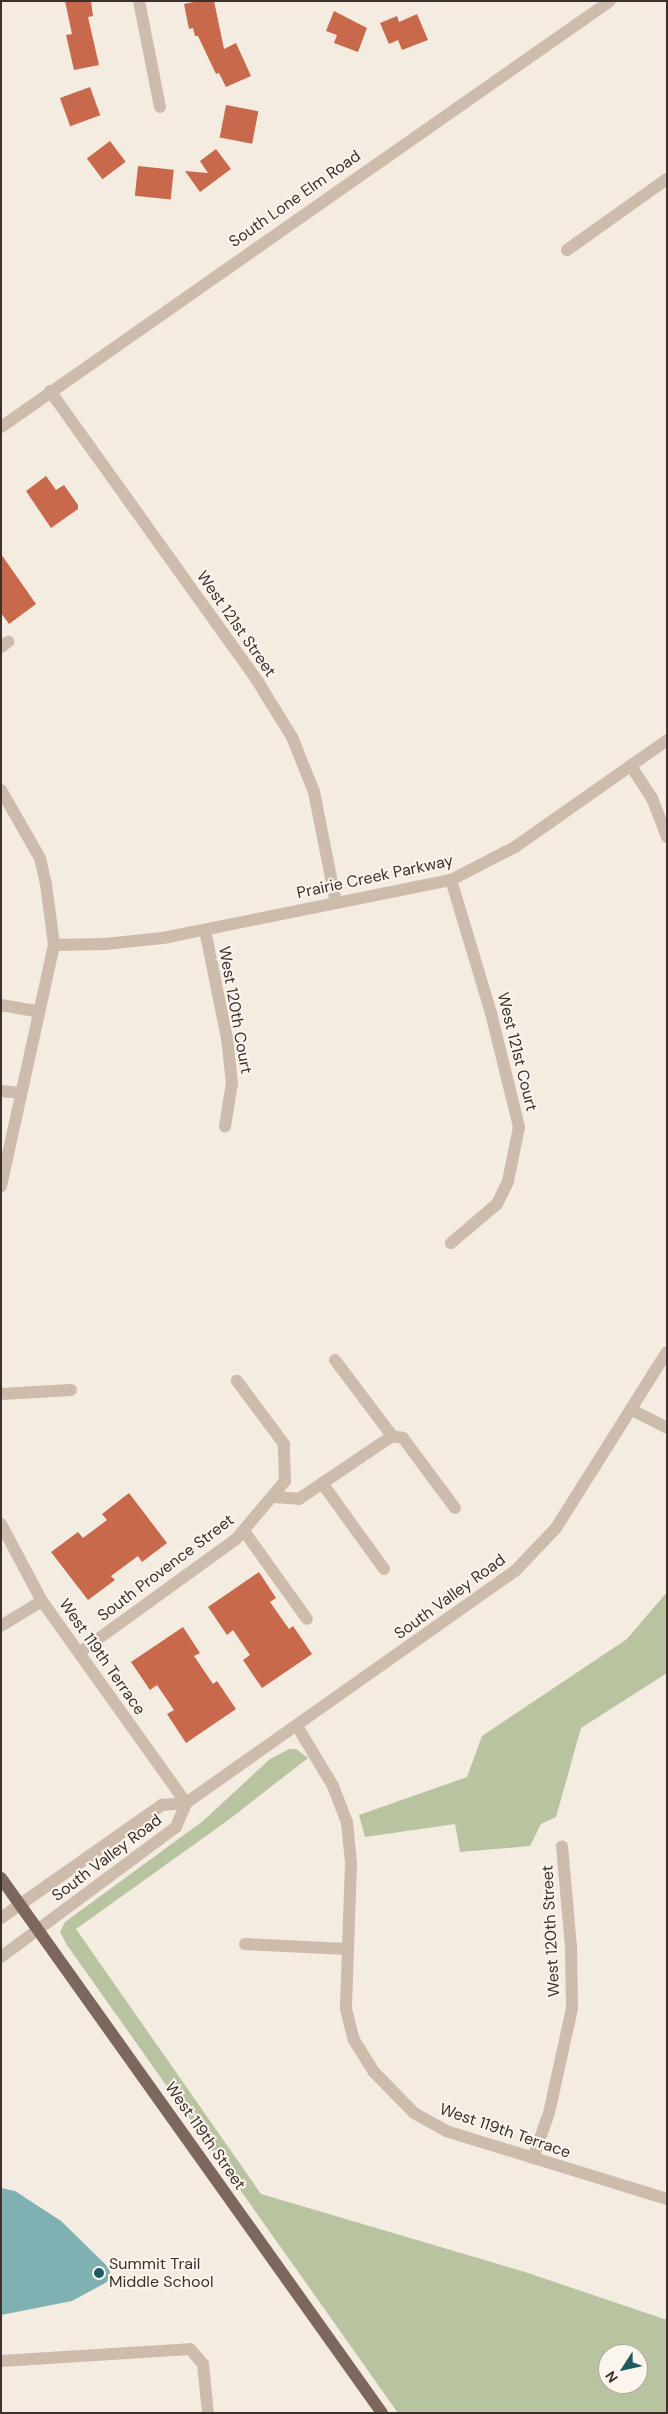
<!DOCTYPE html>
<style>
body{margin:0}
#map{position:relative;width:668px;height:2414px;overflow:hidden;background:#f4ebe1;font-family:"DM Sans",sans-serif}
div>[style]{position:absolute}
.green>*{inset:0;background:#b8c4a0}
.water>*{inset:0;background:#7fb0b2}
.building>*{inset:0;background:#c8694b;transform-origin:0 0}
.minor>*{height:12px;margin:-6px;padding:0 6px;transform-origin:6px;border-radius:6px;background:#cdbbac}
.major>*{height:12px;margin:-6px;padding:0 6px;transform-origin:6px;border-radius:6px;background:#7d675c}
.dots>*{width:14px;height:14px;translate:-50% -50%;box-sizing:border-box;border:2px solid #fbf5ee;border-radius:50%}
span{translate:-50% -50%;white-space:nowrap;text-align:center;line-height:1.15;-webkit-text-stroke:4px #fbf5ee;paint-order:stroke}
.street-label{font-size:16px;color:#3b302b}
.poi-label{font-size:16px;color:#3b302b}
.left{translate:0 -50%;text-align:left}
.frame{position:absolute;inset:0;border:2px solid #3b302b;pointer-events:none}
.north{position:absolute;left:598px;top:2344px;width:50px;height:50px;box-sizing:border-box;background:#fbf5ee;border:1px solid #aea6a0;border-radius:50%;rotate:235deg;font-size:14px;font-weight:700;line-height:20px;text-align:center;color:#3b302b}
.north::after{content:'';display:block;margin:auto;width:18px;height:22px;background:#1f5a5e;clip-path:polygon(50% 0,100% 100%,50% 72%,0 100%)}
</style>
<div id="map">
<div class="green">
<i style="clip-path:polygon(667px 1592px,667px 1673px,581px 1728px,556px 1817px,541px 1824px,530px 1846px,460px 1852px,455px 1824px,365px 1837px,359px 1815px,467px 1777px,482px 1736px,627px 1639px)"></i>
<i style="clip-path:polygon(evenodd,289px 1749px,296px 1749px,308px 1758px,227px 1821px,76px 1929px,261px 2194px,525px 2272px,667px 2320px,667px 2413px,398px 2413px,67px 1945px,60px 1932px,65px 1922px,203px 1821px,270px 1759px,289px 1749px,608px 2354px,638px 2354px,638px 2384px,608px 2384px,608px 2354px)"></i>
</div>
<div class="water">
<i style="clip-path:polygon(1px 2188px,15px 2191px,61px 2221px,106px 2265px,110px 2272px,107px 2282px,72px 2301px,1px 2315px)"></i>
</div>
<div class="building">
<i style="clip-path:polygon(65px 1px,91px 1px,93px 16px,88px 17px,99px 65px,74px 70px,66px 35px,72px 34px)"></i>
<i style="clip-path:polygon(198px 1px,214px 1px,224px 49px,236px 43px,251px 76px,226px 87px,219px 73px,216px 74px,198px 36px,195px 36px,193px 28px,189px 29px,184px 4px)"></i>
<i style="clip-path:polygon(334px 11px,367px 28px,358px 52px,334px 43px,337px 35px,326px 31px)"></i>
<i style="clip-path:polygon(417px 14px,428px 40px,402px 50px,398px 40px,389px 44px,380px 23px,397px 16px,399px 22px)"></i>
<i style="left:90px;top:87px;width:30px;height:32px;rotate:70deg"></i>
<i style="left:226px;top:105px;width:33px;height:33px;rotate:11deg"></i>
<i style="left:110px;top:141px;width:26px;height:29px;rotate:53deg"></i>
<i style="clip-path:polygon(216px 149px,231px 169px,200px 192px,185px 171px,208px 173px,200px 161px)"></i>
<i style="left:138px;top:166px;width:36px;height:30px;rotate:6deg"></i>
<i style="clip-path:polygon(46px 476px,56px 490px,64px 485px,78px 505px,78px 509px,51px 528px,26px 491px)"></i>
<i style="clip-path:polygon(1px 554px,36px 604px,9px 624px,1px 613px)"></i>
<i style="clip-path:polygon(129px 1493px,167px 1543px,142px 1562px,138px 1556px,111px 1576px,115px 1580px,88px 1600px,51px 1552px,78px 1532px,83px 1538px,107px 1520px,102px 1514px)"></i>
<i style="clip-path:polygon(259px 1572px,276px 1598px,270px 1602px,289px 1629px,293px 1626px,312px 1654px,262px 1688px,243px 1660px,250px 1655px,233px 1630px,227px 1635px,208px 1607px)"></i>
<i style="clip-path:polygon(183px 1627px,200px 1653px,194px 1656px,213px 1684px,217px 1681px,236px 1709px,186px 1743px,167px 1714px,174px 1710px,157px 1685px,150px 1690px,131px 1662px)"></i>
</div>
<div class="minor">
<i style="left:139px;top:1px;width:108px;rotate:78.8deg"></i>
<i style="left:567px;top:250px;width:123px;rotate:-35.4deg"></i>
<i style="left:50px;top:391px;width:358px;rotate:54.4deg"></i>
<i style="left:258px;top:682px;width:65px;rotate:58.3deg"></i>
<i style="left:292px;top:737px;width:59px;rotate:68.2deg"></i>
<i style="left:314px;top:792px;width:113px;rotate:78.8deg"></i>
<i style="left:1px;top:427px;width:743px;rotate:-34.97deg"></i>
<i style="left:1px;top:647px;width:9px;rotate:-36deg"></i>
<i style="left:631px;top:766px;width:38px;rotate:57deg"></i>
<i style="left:652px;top:798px;width:42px;rotate:69deg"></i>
<i style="left:1px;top:790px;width:78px;rotate:60.2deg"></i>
<i style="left:40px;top:858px;width:27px;rotate:77deg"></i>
<i style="left:46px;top:884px;width:62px;rotate:82.5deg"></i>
<i style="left:54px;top:945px;width:247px;rotate:102.4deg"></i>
<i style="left:205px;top:930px;width:110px;rotate:78.5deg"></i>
<i style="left:227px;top:1038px;width:45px;rotate:83.7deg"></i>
<i style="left:232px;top:1083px;width:44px;rotate:99.2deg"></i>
<i style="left:54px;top:945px;width:51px;rotate:-1.1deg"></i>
<i style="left:105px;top:944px;width:58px;rotate:-5.9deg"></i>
<i style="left:163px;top:938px;width:294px;rotate:-11.4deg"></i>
<i style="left:451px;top:880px;width:72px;rotate:-27.3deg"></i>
<i style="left:515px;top:847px;width:186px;rotate:-35.1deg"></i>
<i style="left:1px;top:1005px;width:39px;rotate:10deg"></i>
<i style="left:1px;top:1091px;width:20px;rotate:6deg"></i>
<i style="left:451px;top:1243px;width:60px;rotate:-40.3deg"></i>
<i style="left:497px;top:1204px;width:25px;rotate:-64deg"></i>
<i style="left:508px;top:1181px;width:55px;rotate:-78.5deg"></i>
<i style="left:519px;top:1127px;width:117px;rotate:-103.8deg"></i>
<i style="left:491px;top:1013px;width:139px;rotate:-106.7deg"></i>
<i style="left:335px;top:1360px;width:95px;rotate:53.1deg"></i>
<i style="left:392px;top:1436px;width:11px;rotate:10deg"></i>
<i style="left:403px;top:1438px;width:87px;rotate:53.4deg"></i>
<i style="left:1px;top:1394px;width:70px;rotate:-3.3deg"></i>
<i style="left:632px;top:1410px;width:39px;rotate:27deg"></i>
<i style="left:322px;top:1483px;width:106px;rotate:54.2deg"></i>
<i style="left:273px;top:1497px;width:26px;rotate:4deg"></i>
<i style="left:299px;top:1499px;width:112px;rotate:-34.1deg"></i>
<i style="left:1px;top:1524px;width:87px;rotate:62deg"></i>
<i style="left:42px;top:1601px;width:248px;rotate:54.5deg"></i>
<i style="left:244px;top:1531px;width:108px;rotate:54.4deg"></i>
<i style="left:1px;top:1626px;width:48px;rotate:-31.4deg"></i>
<i style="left:80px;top:1652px;width:193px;rotate:-35.9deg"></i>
<i style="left:236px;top:1539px;width:76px;rotate:-49.8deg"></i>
<i style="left:285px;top:1481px;width:37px;rotate:-92deg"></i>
<i style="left:284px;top:1444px;width:79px;rotate:-126.7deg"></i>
<i style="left:297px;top:1726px;width:70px;rotate:59deg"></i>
<i style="left:333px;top:1786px;width:39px;rotate:69deg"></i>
<i style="left:347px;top:1822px;width:41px;rotate:84.4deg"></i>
<i style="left:351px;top:1863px;width:146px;rotate:92deg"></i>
<i style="left:346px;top:2009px;width:32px;rotate:76deg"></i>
<i style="left:354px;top:2040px;width:38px;rotate:58deg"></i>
<i style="left:374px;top:2072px;width:57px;rotate:45.7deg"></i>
<i style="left:414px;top:2113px;width:37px;rotate:29deg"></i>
<i style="left:446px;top:2131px;width:231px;rotate:17.1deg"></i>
<i style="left:1px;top:1918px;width:197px;rotate:-35.1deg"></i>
<i style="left:162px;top:1805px;width:24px;rotate:-5deg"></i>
<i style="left:186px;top:1803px;width:403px;rotate:-35.2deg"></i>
<i style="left:515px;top:1571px;width:59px;rotate:-46.4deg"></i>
<i style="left:556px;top:1528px;width:208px;rotate:-57.8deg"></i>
<i style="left:245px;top:1944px;width:101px;rotate:2.8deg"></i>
<i style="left:1px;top:1957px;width:218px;rotate:-36.6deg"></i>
<i style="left:176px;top:1827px;width:26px;rotate:-67deg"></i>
<i style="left:533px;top:2158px;width:48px;rotate:-70.4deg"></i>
<i style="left:549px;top:2113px;width:107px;rotate:-77.6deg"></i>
<i style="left:572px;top:2008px;width:61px;rotate:-90.9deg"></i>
<i style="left:571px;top:1947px;width:101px;rotate:-95.1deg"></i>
<i style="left:1px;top:2361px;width:189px;rotate:-3.6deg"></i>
<i style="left:190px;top:2349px;width:20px;rotate:49deg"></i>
<i style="left:203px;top:2364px;width:49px;rotate:84.2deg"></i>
</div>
<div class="major">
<i style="left:1px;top:1878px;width:657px;rotate:54.54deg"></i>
</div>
<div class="dots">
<i style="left:99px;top:2273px;background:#1f5a5e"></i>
</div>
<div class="street-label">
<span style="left:295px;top:199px;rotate:-35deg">South Lone Elm Road</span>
<span style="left:236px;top:624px;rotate:55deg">West 121st Street</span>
<span style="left:375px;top:877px;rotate:-12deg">Prairie Creek Parkway</span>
<span style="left:235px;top:1010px;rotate:80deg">West 120th Court</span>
<span style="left:517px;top:1052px;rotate:76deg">West 121st Court</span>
<span style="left:166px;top:1568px;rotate:-37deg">South Provence Street</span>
<span style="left:450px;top:1597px;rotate:-36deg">South Valley Road</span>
<span style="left:102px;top:1657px;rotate:55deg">West 119th Terrace</span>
<span style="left:107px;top:1858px;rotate:-37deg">South Valley Road</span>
<span style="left:551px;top:1931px;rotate:-93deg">West 120th Street</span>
<span style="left:505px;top:2131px;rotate:19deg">West 119th Terrace</span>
<span style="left:205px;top:2136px;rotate:55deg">West 119th Street</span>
</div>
<div class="poi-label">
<span class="left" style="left:109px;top:2273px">Summit Trail<br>Middle School</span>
</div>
<div class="frame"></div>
<div class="north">N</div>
</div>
